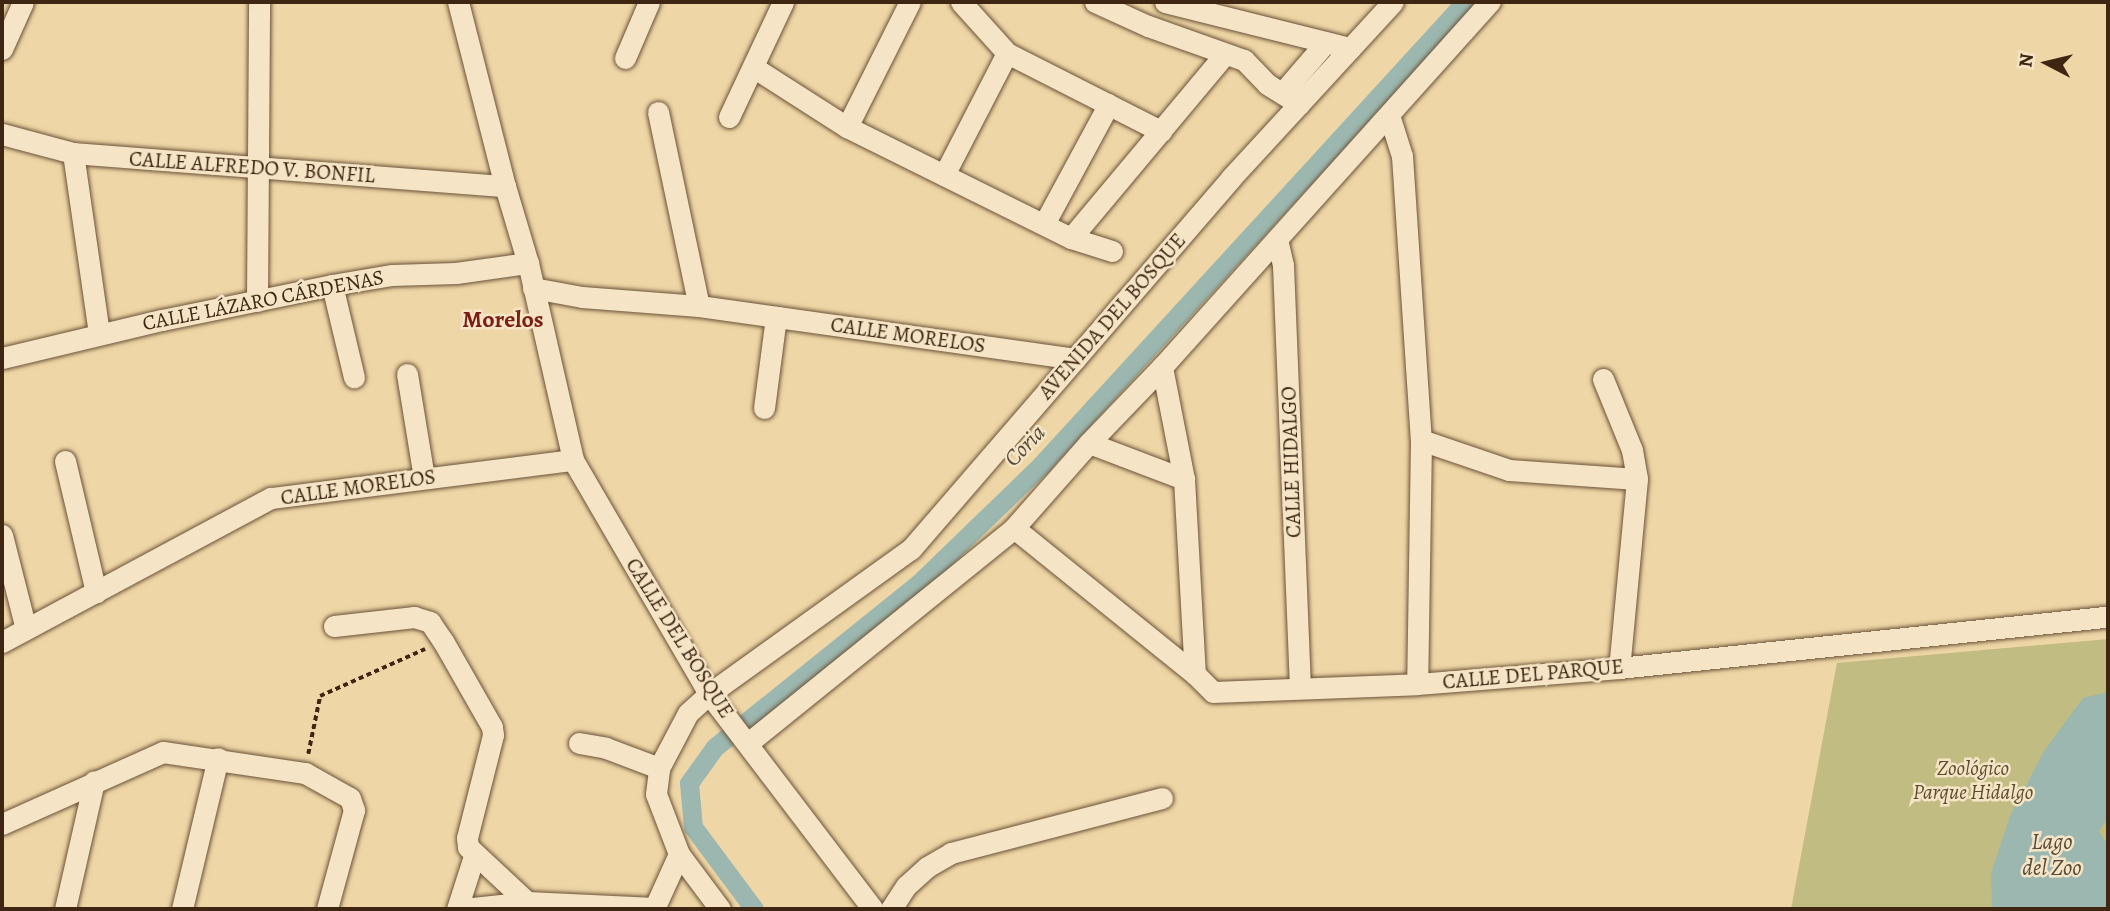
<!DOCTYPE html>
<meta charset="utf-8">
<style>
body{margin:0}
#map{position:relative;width:2110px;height:911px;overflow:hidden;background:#efd6a6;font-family:Alegreya,serif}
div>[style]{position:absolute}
.green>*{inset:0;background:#c0bc82}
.water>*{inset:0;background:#9cb7af}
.canal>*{height:19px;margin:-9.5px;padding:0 9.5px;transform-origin:9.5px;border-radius:9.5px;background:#9cb7af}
.path>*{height:3.5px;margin-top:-1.75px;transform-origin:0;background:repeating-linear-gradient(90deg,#3e2613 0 5px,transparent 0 8.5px)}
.roads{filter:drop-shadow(0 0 2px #6a5238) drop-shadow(0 0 2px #6a5238)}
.minor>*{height:21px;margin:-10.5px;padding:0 10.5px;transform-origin:10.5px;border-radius:10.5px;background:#f5e4c5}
span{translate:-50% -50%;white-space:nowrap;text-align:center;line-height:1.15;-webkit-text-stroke:5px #f5e4c5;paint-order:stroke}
.street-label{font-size:21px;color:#3e2613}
.park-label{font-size:21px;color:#5e4c2f;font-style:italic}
.water-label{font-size:23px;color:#564a3a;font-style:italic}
.quarter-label{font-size:24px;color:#7a1f14;font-weight:700}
.frame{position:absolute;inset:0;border:4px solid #3e2613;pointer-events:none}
.north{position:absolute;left:2012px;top:28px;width:70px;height:70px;-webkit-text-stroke:5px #f5e4c5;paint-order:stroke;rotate:277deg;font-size:19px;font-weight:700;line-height:28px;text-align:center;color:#3e2613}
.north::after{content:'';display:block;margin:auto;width:24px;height:32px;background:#3e2613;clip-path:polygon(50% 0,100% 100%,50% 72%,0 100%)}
</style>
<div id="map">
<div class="green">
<i style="clip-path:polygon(2108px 639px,2108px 909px,1791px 909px,1837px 663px)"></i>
</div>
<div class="water">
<i style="clip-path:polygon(2108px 692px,2108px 818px,2099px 831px,2108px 846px,2108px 909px,1992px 909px,1991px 873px,2010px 816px,2044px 751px,2083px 698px)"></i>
</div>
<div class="canal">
<i style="left:754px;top:909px;width:102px;rotate:-126.6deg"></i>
<i style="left:693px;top:827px;width:44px;rotate:-95.2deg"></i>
<i style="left:689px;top:783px;width:44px;rotate:-54.2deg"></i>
<i style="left:715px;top:747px;width:262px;rotate:-38.8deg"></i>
<i style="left:919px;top:583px;width:170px;rotate:-44deg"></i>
<i style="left:1041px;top:465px;width:628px;rotate:-47.52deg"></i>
</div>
<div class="path">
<i style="left:308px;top:754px;width:59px;rotate:-78.3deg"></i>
<i style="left:320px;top:696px;width:115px;rotate:-24.1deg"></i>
</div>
<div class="roads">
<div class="minor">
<i style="left:458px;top:2px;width:190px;rotate:75.7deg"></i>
<i style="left:505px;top:186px;width:80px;rotate:73.4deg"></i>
<i style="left:528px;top:263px;width:202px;rotate:77.1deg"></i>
<i style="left:573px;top:460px;width:271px;rotate:59.8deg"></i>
<i style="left:709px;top:694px;width:270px;rotate:52.7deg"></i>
<i style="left:961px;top:2px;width:69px;rotate:48deg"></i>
<i style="left:1007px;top:53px;width:173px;rotate:26.9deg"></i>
<i style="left:1095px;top:2px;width:58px;rotate:24.4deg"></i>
<i style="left:1148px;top:26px;width:102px;rotate:19.5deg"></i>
<i style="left:1244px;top:60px;width:33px;rotate:46deg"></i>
<i style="left:1267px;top:84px;width:38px;rotate:32deg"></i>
<i style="left:1165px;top:2px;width:191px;rotate:14deg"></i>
<i style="left:2px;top:49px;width:51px;rotate:-65.9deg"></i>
<i style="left:625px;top:58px;width:61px;rotate:-66.8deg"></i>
<i style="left:753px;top:67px;width:112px;rotate:32.6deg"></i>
<i style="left:847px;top:127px;width:250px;rotate:26.4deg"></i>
<i style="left:1071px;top:238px;width:43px;rotate:17.6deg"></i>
<i style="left:1282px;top:93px;width:67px;rotate:-49.2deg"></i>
<i style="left:658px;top:112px;width:198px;rotate:78.1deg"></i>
<i style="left:1389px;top:115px;width:43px;rotate:72.4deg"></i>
<i style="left:1402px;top:156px;width:285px;rotate:86.2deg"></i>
<i style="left:1421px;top:440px;width:244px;rotate:90.9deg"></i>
<i style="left:729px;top:117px;width:127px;rotate:-64.8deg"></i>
<i style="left:847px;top:127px;width:140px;rotate:-63.3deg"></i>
<i style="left:2px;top:134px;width:73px;rotate:15deg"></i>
<i style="left:73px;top:153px;width:433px;rotate:4.4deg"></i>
<i style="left:73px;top:153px;width:183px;rotate:81.8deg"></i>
<i style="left:944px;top:175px;width:137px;rotate:-62.7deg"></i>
<i style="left:1044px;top:224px;width:136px;rotate:-61.6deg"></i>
<i style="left:1071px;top:238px;width:239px;rotate:-50.1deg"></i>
<i style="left:1277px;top:239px;width:27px;rotate:77deg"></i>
<i style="left:1283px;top:265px;width:421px;rotate:87.7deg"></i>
<i style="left:332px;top:285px;width:95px;rotate:76.6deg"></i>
<i style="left:533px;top:288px;width:50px;rotate:10.4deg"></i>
<i style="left:582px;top:297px;width:117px;rotate:4.4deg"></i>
<i style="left:699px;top:306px;width:380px;rotate:8deg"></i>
<i style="left:257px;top:301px;width:299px;rotate:-89.6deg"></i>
<i style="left:2px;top:358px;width:164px;rotate:-13.4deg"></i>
<i style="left:162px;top:320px;width:174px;rotate:-11.6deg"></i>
<i style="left:332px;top:285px;width:61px;rotate:-9.5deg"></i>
<i style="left:392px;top:275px;width:64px;rotate:-1.8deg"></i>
<i style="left:456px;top:273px;width:73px;rotate:-7.9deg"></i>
<i style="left:1162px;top:367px;width:114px;rotate:78.9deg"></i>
<i style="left:1184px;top:479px;width:195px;rotate:86.8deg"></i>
<i style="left:407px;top:374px;width:105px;rotate:80.7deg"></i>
<i style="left:1603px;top:379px;width:77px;rotate:67.8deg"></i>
<i style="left:1632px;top:450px;width:29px;rotate:80deg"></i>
<i style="left:1637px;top:479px;width:190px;rotate:95.4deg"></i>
<i style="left:764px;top:408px;width:92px;rotate:-82.5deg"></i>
<i style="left:1421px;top:440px;width:93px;rotate:18.8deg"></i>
<i style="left:1509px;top:470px;width:128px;rotate:4deg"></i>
<i style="left:1089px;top:443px;width:102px;rotate:20.8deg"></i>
<i style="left:65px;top:461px;width:135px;rotate:76.7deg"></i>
<i style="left:1014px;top:528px;width:233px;rotate:38.9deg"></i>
<i style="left:1195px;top:674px;width:25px;rotate:45deg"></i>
<i style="left:1213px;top:692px;width:204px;rotate:-2.2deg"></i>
<i style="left:1417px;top:684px;width:203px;rotate:-4.5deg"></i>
<i style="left:1619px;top:668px;width:492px;rotate:-6deg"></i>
<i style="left:2px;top:535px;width:97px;rotate:75.7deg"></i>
<i style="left:334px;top:626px;width:81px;rotate:-6.4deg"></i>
<i style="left:414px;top:617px;width:17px;rotate:17deg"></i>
<i style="left:430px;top:622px;width:23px;rotate:56deg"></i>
<i style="left:443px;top:641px;width:99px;rotate:60.3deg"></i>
<i style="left:492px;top:727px;width:8px;rotate:83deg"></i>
<i style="left:493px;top:735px;width:106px;rotate:104.2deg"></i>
<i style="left:467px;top:838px;width:9px;rotate:84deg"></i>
<i style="left:468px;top:847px;width:81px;rotate:43deg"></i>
<i style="left:2px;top:642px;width:305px;rotate:-28.2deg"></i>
<i style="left:271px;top:498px;width:304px;rotate:-7.2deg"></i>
<i style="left:579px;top:743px;width:27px;rotate:10deg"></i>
<i style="left:606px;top:748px;width:57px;rotate:20.7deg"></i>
<i style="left:748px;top:743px;width:342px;rotate:-38.9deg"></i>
<i style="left:1014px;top:528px;width:113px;rotate:-48.6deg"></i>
<i style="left:1089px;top:443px;width:105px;rotate:-46.2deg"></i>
<i style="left:1162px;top:367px;width:491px;rotate:-48.1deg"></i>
<i style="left:2px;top:824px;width:176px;rotate:-24.1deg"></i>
<i style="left:163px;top:752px;width:144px;rotate:8.4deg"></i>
<i style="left:305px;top:773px;width:51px;rotate:29.1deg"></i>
<i style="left:350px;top:798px;width:13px;rotate:72deg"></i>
<i style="left:354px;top:810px;width:103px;rotate:105.3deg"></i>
<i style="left:65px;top:909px;width:131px;rotate:-77.2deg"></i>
<i style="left:182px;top:909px;width:155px;rotate:-76.6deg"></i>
<i style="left:457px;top:909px;width:56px;rotate:-72.2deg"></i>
<i style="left:463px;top:909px;width:64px;rotate:-6.2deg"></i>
<i style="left:527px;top:902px;width:128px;rotate:2.7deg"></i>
<i style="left:654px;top:909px;width:60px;rotate:-65.6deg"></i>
<i style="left:720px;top:909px;width:69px;rotate:-126.7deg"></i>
<i style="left:679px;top:854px;width:64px;rotate:-111deg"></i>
<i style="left:656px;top:794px;width:26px;rotate:-83deg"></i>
<i style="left:659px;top:768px;width:62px;rotate:-62.2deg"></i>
<i style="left:688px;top:713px;width:28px;rotate:-42deg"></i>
<i style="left:709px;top:694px;width:249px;rotate:-35.7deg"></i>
<i style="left:911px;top:549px;width:490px;rotate:-49.2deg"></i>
<i style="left:1231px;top:178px;width:239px;rotate:-47.4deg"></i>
<i style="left:891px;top:909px;width:27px;rotate:-57deg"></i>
<i style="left:906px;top:886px;width:28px;rotate:-42deg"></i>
<i style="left:927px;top:867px;width:28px;rotate:-30deg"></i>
<i style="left:951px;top:853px;width:218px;rotate:-14.6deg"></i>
</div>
</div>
<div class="street-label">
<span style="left:252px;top:167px;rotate:4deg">CALLE ALFREDO V. BONFIL</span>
<span style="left:263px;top:300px;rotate:-11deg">CALLE LÁZARO CÁRDENAS</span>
<span style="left:1112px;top:316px;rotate:-49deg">AVENIDA DEL BOSQUE</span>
<span style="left:908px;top:335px;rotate:8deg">CALLE MORELOS</span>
<span style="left:1291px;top:462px;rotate:-92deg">CALLE HIDALGO</span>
<span style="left:358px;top:487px;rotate:-8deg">CALLE MORELOS</span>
<span style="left:680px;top:638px;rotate:58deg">CALLE DEL BOSQUE</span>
<span style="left:1533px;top:674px;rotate:-5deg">CALLE DEL PARQUE</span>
</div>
<div class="park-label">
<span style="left:1973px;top:780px">Zoológico<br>Parque Hidalgo</span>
</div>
<div class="water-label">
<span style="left:1025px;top:446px;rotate:-46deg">Coria</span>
<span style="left:2052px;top:855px">Lago<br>del Zoo</span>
</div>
<div class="quarter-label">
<span style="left:503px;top:320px">Morelos</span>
</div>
<div class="frame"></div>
<div class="north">N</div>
</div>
